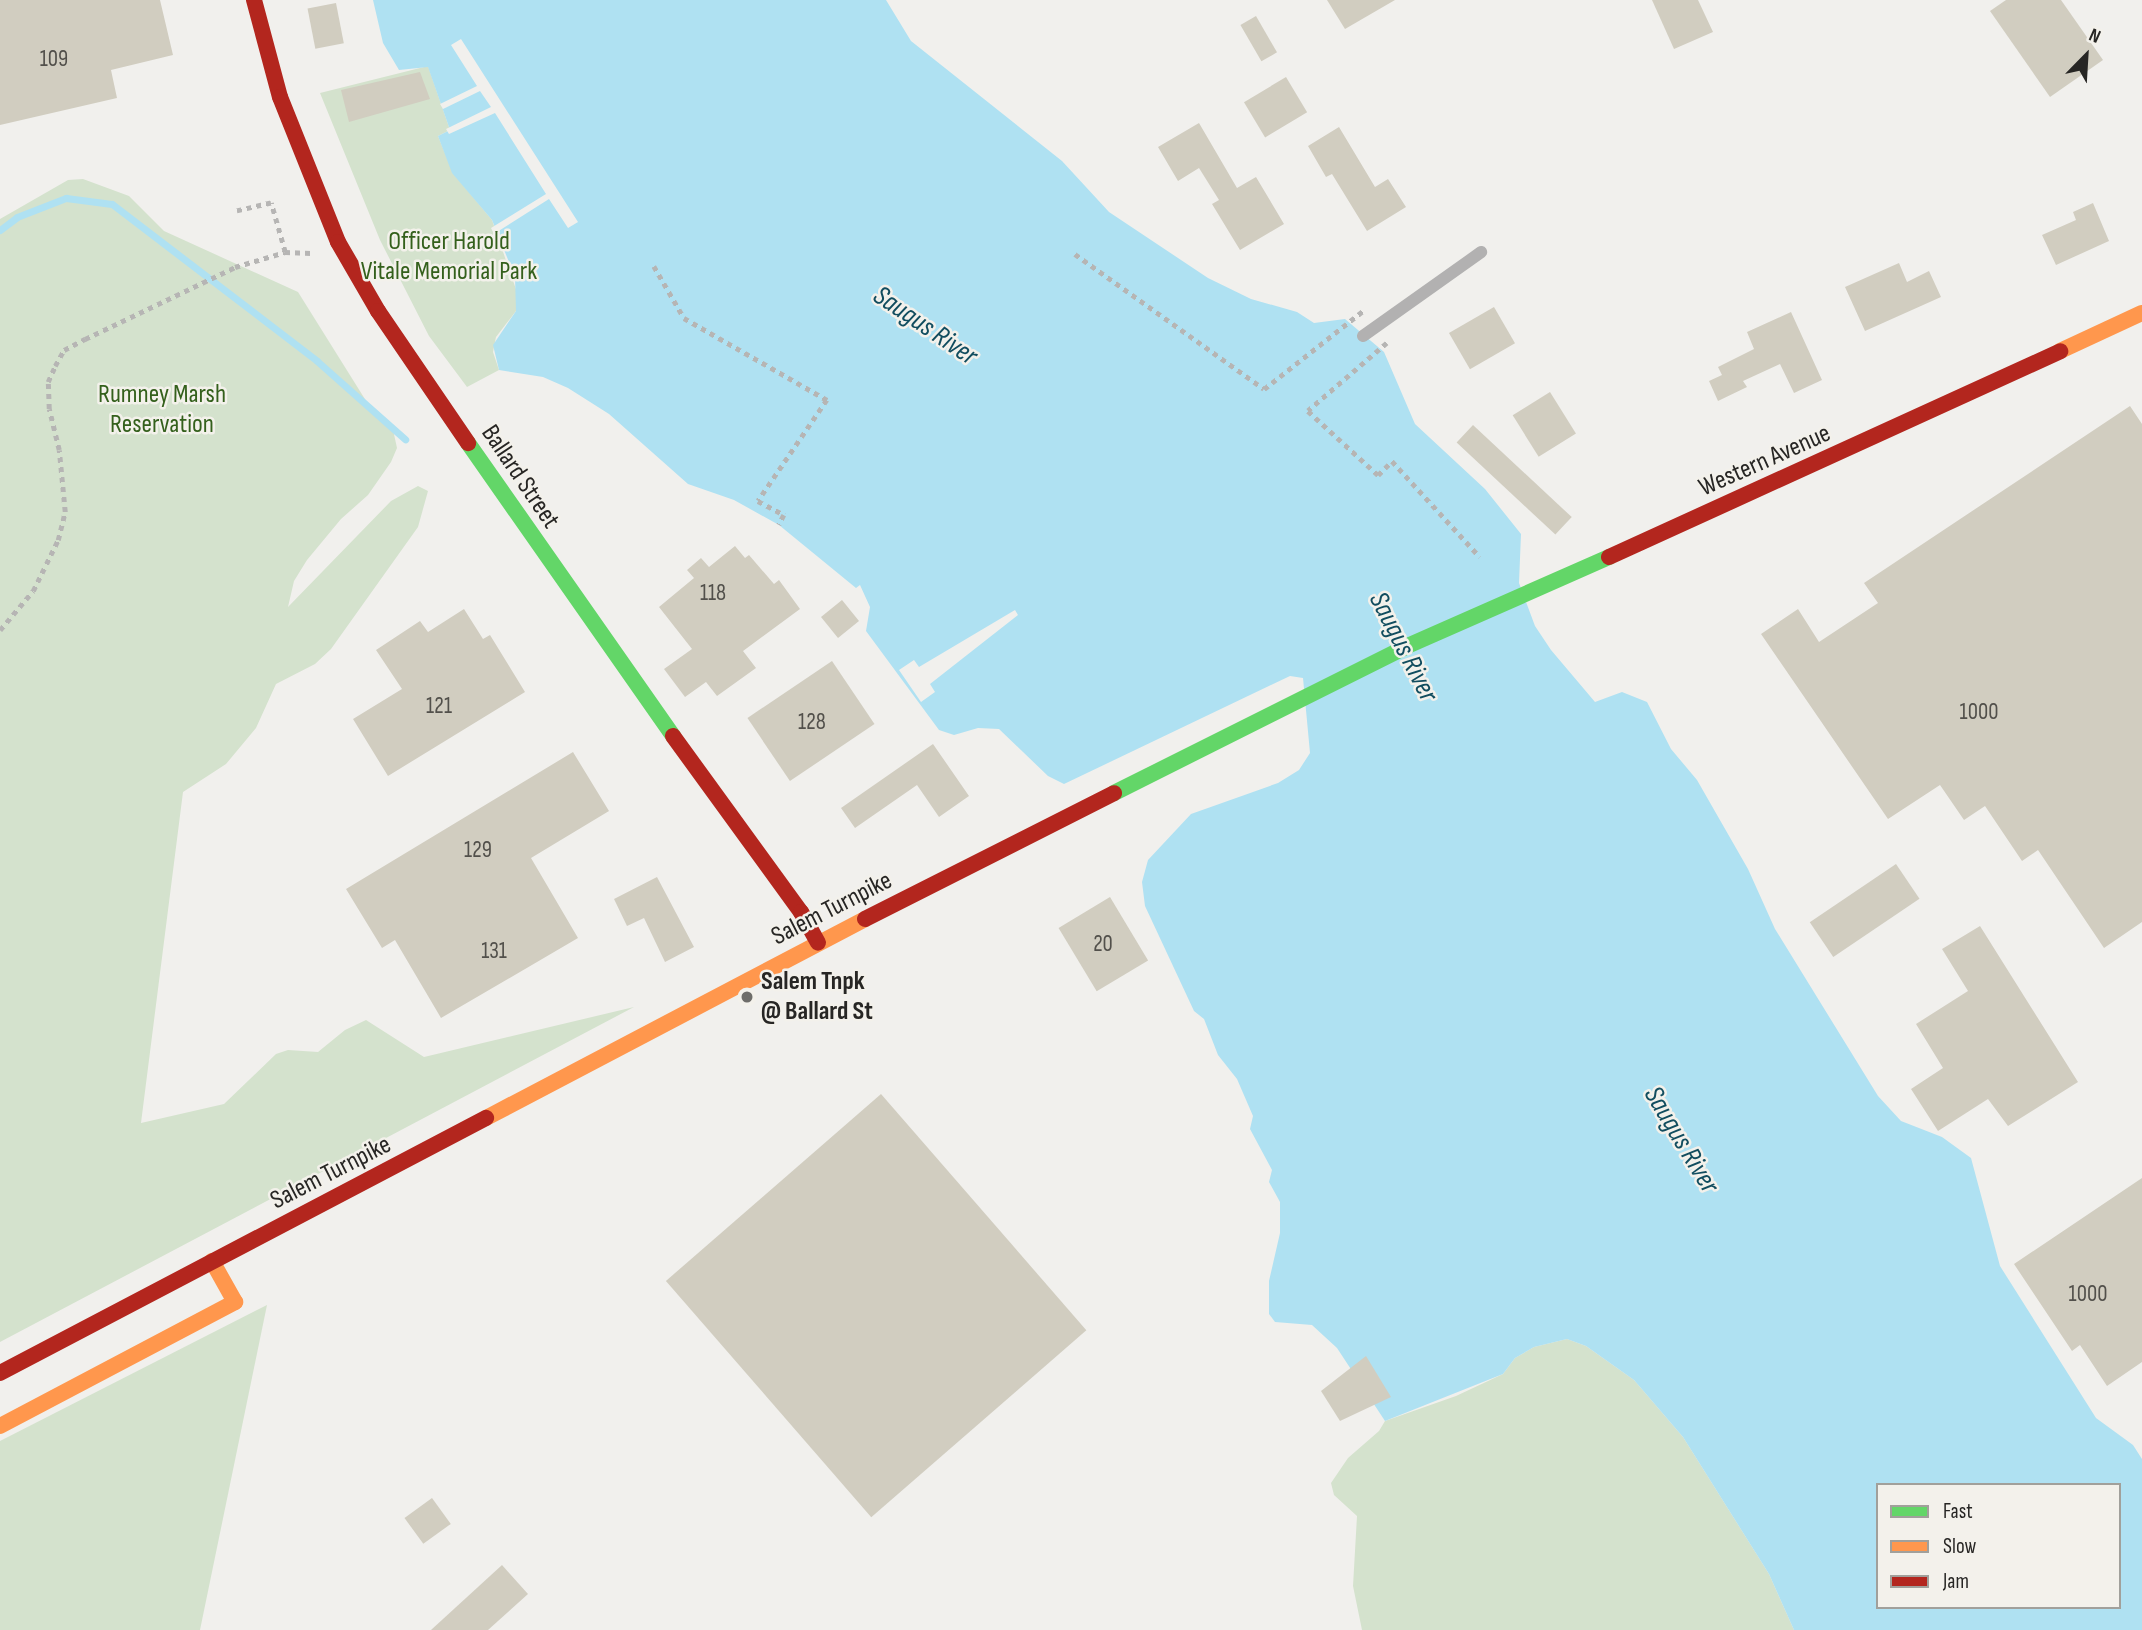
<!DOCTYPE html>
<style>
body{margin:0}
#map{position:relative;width:2142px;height:1630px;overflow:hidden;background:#f1f0ed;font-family:"Sofia Sans Condensed",sans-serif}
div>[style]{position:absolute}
.green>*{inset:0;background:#d4e2cd}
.water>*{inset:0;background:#afe1f2}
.pier>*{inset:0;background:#f1f0ed}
.stream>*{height:7px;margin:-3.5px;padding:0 3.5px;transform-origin:3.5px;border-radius:3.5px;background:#afe1f2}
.building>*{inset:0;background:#d1cdc0;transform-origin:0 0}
.path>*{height:4.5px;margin-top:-2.25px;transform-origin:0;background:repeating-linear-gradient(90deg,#b6b5b4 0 5px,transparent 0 10px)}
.lane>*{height:12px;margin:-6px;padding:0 6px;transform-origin:6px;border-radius:6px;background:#b2b1b1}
.fast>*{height:16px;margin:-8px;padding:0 8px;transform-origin:8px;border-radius:8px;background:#63d668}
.slow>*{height:16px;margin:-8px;padding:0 8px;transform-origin:8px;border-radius:8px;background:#ff974d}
.jam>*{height:16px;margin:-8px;padding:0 8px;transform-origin:8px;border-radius:8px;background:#b3261e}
.dots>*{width:19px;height:19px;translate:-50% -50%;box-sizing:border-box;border:4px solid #f3f1eb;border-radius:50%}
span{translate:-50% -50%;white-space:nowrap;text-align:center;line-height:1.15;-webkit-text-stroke:5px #f3f1eb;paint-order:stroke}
.number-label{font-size:23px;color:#52504b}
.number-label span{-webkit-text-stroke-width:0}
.park-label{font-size:26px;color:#34601c}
.street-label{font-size:26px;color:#272624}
.poi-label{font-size:26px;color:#272624;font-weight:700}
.left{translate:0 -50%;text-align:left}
.water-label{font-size:28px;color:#114d5f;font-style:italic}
.legend{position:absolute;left:1876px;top:1483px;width:245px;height:126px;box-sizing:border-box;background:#f3f1eb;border:2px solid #a1a09b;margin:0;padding:9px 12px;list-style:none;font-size:21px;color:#272624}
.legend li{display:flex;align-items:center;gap:14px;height:35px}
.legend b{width:35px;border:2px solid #a1a09b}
.north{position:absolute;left:2051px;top:21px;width:70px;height:70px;-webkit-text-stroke:5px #f3f1eb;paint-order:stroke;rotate:24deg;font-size:19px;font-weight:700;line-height:28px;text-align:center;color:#272624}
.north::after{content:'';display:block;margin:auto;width:24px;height:32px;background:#272624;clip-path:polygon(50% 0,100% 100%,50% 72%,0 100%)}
</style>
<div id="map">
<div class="green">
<i style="clip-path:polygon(428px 66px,450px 130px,438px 136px,453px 173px,492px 220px,518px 295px,516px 311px,496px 337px,493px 352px,499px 370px,467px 387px,429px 336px,380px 240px,320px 93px)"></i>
<i style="clip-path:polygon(83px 179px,129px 196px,164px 231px,298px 292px,368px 404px,392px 425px,397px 448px,391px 462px,368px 495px,341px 519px,307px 560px,294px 581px,288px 607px,391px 501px,418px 486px,428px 491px,418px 527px,331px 649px,315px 664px,276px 684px,256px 728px,226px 764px,183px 792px,141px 1123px,224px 1104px,276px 1054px,288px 1050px,318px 1052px,345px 1030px,366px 1020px,424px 1057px,634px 1007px,0 1342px,0 219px,68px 180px)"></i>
<i style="clip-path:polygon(267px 1305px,200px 1630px,0 1630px,0 1441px)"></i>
<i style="clip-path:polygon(1567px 1339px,1586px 1346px,1634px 1380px,1683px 1437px,1769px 1574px,1794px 1630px,1362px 1630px,1353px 1586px,1357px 1516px,1334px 1495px,1331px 1483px,1348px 1458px,1379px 1431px,1385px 1421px,1456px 1396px,1503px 1374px,1515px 1358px,1534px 1347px)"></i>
</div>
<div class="water">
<i style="clip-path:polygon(evenodd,373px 0,886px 0,911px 41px,1062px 161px,1109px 212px,1208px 278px,1251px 299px,1297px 312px,1314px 323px,1345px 319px,1384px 352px,1415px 424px,1485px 489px,1521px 534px,1519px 583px,1535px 626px,1551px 650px,1595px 702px,1622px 692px,1647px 702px,1671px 749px,1697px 780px,1748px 869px,1775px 929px,1878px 1096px,1901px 1121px,1942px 1137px,1971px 1158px,2000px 1266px,2096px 1418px,2133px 1445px,2142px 1459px,2142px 1630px,1794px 1630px,1769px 1574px,1683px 1437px,1634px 1380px,1586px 1346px,1567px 1339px,1534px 1347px,1515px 1358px,1503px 1374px,1385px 1421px,1337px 1348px,1312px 1325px,1275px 1322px,1269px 1314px,1269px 1281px,1280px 1233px,1280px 1202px,1269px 1182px,1272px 1170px,1250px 1129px,1253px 1116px,1237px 1079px,1218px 1055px,1204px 1019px,1194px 1011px,1145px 906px,1142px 882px,1148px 860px,1191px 814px,1278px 783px,1299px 770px,1310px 753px,1303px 678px,1290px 676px,1064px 784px,1048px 776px,999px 729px,978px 728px,954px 735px,939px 730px,866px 631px,870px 607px,860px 585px,856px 588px,779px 525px,734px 500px,688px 484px,609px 414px,568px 388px,543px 377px,499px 370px,493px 345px,516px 311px,515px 277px,492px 220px,452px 173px,438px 136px,450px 130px,428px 67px,399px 70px,383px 43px,373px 0,1878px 1485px,2119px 1485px,2119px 1607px,1878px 1607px,1878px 1485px)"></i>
</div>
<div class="pier">
<i style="clip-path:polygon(461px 39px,578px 222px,568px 228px,549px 199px,494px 234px,491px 228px,546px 194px,495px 113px,449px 134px,446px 129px,491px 107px,480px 91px,443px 109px,440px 104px,477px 86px,451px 45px)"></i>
<i style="clip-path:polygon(1015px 610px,1018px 615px,930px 684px,935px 692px,921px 702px,899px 670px,914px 660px,919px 667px)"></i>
</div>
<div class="stream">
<i style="left:0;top:230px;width:21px;rotate:-37deg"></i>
<i style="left:17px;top:217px;width:53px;rotate:-21.2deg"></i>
<i style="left:66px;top:198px;width:46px;rotate:7.4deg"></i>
<i style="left:112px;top:204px;width:258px;rotate:37.4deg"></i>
<i style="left:317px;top:361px;width:118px;rotate:41.6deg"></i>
</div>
<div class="building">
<i style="clip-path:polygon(0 0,160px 0,173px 55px,111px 70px,117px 98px,0 125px)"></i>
<i style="clip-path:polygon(1327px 0,1395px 0,1345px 29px)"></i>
<i style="clip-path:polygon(1652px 0,1698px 0,1713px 32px,1674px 49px)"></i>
<i style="clip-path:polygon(2006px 0,2061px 0,2103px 60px,2050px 97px,1990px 11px)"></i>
<i style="left:336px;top:3px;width:41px;height:29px;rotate:79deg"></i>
<i style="left:1256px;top:16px;width:42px;height:18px;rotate:60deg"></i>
<i style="clip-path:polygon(420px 72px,430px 99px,349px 122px,341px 90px)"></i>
<i style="left:1286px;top:77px;width:41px;height:49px;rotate:59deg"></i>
<i style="clip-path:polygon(1199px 123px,1237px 188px,1256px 177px,1284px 224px,1240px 250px,1212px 204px,1219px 200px,1199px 168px,1178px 181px,1158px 147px)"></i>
<i style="clip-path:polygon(1339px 127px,1375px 187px,1388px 179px,1406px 207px,1367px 231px,1332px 174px,1326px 177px,1308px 146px)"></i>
<i style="clip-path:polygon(2093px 203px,2109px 241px,2056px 265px,2042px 235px,2076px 220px,2073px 212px)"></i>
<i style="clip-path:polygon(1899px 263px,1907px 282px,1929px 271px,1941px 297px,1865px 331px,1845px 287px)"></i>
<i style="left:1494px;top:307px;width:42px;height:52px;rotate:60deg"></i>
<i style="clip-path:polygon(1791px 312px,1822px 380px,1794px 393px,1780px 364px,1743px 381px,1747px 387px,1718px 401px,1709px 381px,1722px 375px,1718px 367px,1754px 349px,1747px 332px)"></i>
<i style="left:1550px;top:392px;width:49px;height:44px;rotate:58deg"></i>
<i style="clip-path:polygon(2130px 406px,2142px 424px,2142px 922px,2104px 948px,2038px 850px,2022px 861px,1985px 806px,1964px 820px,1940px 785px,1888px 819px,1761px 634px,1798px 609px,1819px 642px,1878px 603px,1864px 583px)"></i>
<i style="left:1473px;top:425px;width:135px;height:24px;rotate:43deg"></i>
<i style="clip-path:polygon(735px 546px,745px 558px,749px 555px,774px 584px,779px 580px,800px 609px,743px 651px,756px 668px,717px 696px,706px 682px,685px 697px,664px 669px,692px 649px,659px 607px,694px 578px,687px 570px,701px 558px,709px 567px)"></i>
<i style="left:842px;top:600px;width:27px;height:27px;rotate:51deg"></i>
<i style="clip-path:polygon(464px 609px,483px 639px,490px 635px,525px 692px,388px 776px,353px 719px,402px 689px,376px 650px,420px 621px,428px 632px)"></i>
<i style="left:832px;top:661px;width:76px;height:102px;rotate:56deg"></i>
<i style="clip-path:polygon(933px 744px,969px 796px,939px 817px,917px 785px,855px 828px,841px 808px)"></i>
<i style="clip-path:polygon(573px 752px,609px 811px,531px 858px,578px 938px,441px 1018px,395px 940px,382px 948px,346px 889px)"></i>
<i style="left:1896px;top:864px;width:42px;height:104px;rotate:56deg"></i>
<i style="clip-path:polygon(657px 877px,694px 947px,665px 962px,644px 918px,627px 926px,614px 899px)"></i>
<i style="left:1110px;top:897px;width:74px;height:60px;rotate:59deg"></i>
<i style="clip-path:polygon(1980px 926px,2078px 1082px,2008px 1126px,1988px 1099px,1938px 1131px,1911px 1089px,1943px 1068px,1916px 1024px,1968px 991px,1942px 949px)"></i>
<i style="left:881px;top:1094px;width:313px;height:285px;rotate:49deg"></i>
<i style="clip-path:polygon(2142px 1178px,2142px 1362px,2107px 1386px,2080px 1345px,2072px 1351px,2014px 1264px)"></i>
<i style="clip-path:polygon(1366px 1356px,1391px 1397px,1340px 1421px,1321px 1391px)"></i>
<i style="left:432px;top:1498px;width:32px;height:34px;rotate:54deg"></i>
<i style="clip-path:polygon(502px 1565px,528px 1594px,488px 1630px,431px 1630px)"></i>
</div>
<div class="path">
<i style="left:285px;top:252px;width:26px;rotate:2deg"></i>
<i style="left:1075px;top:254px;width:232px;rotate:35.5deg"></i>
<i style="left:1264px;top:389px;width:127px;rotate:-38.3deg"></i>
<i style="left:654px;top:266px;width:60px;rotate:60deg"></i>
<i style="left:684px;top:318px;width:165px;rotate:29.8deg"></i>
<i style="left:827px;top:400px;width:122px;rotate:124.3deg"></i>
<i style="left:758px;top:501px;width:30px;rotate:28deg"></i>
<i style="left:784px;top:515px;width:11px;rotate:117deg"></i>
<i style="left:1387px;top:343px;width:104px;rotate:139.3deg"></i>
<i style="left:1308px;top:411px;width:95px;rotate:42.4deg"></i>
<i style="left:1378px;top:475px;width:20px;rotate:-45deg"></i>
<i style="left:1392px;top:461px;width:130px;rotate:47.5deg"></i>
<i style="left:0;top:630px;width:51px;rotate:-49.8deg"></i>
<i style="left:33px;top:591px;width:57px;rotate:-63.9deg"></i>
<i style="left:58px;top:540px;width:29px;rotate:-76deg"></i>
<i style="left:65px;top:512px;width:62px;rotate:-95.5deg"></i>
<i style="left:59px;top:450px;width:42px;rotate:-103.7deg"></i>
<i style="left:49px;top:409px;width:27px;rotate:-92deg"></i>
<i style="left:48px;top:382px;width:17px;rotate:-66deg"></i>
<i style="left:55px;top:366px;width:18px;rotate:-61deg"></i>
<i style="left:64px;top:350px;width:24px;rotate:-28deg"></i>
<i style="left:85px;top:339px;width:166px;rotate:-25.6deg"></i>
<i style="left:235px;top:267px;width:52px;rotate:-16.7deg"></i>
<i style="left:285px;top:252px;width:51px;rotate:-105.9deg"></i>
<i style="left:271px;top:203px;width:35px;rotate:167deg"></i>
</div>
<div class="lane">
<i style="left:1363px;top:336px;width:145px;rotate:-35.4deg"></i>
</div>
<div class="fast">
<i style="left:468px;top:443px;width:358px;rotate:55deg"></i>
<i style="left:1114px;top:793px;width:326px;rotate:-26.6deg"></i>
<i style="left:1405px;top:647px;width:223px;rotate:-23.8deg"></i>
</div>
<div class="slow">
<i style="left:2060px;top:351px;width:90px;rotate:-24.9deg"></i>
<i style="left:486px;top:1118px;width:428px;rotate:-27.7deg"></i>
<i style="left:0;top:1426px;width:266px;rotate:-27.8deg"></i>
<i style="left:235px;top:1302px;width:47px;rotate:-119.3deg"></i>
</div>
<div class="jam">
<i style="left:254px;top:0;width:100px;rotate:75deg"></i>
<i style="left:280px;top:97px;width:156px;rotate:68.2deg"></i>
<i style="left:338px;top:242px;width:80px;rotate:59.9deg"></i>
<i style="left:378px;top:311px;width:160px;rotate:55.7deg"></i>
<i style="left:1609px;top:557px;width:496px;rotate:-24.5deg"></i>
<i style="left:673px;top:736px;width:218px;rotate:54deg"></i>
<i style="left:801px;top:912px;width:35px;rotate:61deg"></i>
<i style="left:865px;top:919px;width:279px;rotate:-26.8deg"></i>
<i style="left:0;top:1373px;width:549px;rotate:-27.69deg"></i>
</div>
<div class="dots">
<i style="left:747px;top:997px;background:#6e6d6a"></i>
</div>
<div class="number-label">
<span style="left:54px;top:59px">109</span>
<span style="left:713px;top:593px">118</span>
<span style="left:439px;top:706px">121</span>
<span style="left:1979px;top:712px">1000</span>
<span style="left:812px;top:722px">128</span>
<span style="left:478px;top:850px">129</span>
<span style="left:1103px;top:944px">20</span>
<span style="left:494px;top:951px">131</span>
<span style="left:2088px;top:1294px">1000</span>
</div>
<div class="park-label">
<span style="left:449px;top:257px">Officer Harold<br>Vitale Memorial Park</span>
<span style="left:162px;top:410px">Rumney Marsh<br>Reservation</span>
</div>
<div class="street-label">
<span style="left:1765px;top:461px;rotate:-24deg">Western Avenue</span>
<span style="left:520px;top:477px;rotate:56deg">Ballard Street</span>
<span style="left:832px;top:909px;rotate:-27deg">Salem Turnpike</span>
<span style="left:331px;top:1173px;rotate:-27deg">Salem Turnpike</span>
</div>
<div class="poi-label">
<span class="left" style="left:761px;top:997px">Salem Tnpk<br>@ Ballard St</span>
</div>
<div class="water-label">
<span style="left:925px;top:326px;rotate:34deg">Saugus River</span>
<span style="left:1403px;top:647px;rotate:63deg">Saugus River</span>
<span style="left:1681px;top:1140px;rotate:59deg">Saugus River</span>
</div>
<ul class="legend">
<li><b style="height:9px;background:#63d668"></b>Fast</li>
<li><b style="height:9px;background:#ff974d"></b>Slow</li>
<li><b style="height:9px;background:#b3261e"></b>Jam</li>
</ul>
<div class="north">N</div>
</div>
